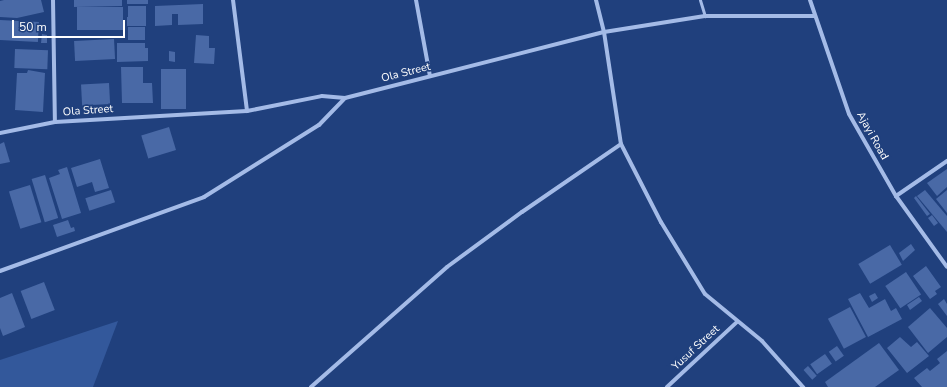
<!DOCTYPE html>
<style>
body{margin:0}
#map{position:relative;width:947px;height:387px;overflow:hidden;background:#20407d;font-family:"Nunito Sans",sans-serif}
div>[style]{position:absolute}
.green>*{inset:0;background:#33589b}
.building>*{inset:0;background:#4969a6;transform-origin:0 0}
.lane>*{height:3px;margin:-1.5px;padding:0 1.5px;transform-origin:1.5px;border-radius:1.5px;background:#a4bbe7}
.street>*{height:4px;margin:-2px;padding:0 2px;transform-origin:2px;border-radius:2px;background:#a4bbe7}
span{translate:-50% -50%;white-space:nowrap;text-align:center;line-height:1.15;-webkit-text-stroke:3.5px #20407d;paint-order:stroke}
.street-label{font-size:11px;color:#fff}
.scale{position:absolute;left:12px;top:20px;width:113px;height:18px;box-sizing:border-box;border:2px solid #fff;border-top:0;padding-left:5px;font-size:12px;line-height:14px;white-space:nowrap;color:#fff;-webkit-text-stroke:3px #20407d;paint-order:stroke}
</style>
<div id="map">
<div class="green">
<i style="clip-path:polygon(118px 321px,93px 387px,0 387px,0 360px)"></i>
</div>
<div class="building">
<i style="clip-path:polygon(4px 0,41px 0,44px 12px,17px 18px,0 17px,0 1px)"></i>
<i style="clip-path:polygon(74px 0,122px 0,122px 6px,74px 7px)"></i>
<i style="left:127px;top:0;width:21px;height:4px"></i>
<i style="clip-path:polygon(203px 4px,203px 24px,178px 25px,178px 14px,172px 14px,172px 25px,155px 26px,155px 6px)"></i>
<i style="left:128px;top:6px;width:18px;height:11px"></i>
<i style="left:123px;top:7px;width:23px;height:46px;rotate:90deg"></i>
<i style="left:146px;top:17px;width:9px;height:19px;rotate:90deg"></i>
<i style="left:0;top:20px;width:39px;height:20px;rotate:3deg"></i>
<i style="left:128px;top:27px;width:17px;height:13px"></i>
<i style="clip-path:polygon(42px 34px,47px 35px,47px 43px,41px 43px)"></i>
<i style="clip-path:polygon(196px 35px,209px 36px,209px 48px,215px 48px,214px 64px,194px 63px)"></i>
<i style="left:114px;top:39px;width:20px;height:40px;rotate:87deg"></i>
<i style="clip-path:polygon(117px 43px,145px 43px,145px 48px,148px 48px,148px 61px,117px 62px)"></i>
<i style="left:15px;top:49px;width:33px;height:19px;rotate:2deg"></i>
<i style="clip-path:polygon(169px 51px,175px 52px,175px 62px,169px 61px)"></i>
<i style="clip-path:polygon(121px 67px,143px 67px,143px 83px,152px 83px,153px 103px,122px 103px)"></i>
<i style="left:186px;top:69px;width:40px;height:25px;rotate:90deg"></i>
<i style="clip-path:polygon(28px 70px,45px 73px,43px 112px,15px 110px,17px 73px,27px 73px)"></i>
<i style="left:109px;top:83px;width:21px;height:28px;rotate:87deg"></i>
<i style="left:169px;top:127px;width:24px;height:29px;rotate:73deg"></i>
<i style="clip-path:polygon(4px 142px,10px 162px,0 164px,0 144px)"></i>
<i style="clip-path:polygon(100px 159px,109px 188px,95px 192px,92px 182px,77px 187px,71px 168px)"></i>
<i style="clip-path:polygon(67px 167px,81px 213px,62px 219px,49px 178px,60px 174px,58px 170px)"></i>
<i style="clip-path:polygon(947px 169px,947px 187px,937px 196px,927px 183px)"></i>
<i style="left:45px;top:175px;width:45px;height:14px;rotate:73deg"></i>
<i style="left:30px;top:185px;width:39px;height:22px;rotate:73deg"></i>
<i style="left:111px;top:190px;width:13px;height:27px;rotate:72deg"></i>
<i style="clip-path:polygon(925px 190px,947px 216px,947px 232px,917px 196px)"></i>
<i style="clip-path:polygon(947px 190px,947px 213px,936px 199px)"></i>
<i style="clip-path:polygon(916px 196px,930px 214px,927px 216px,914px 198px)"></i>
<i style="left:932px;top:215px;width:10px;height:5px;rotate:53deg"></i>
<i style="clip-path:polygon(68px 220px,71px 228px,74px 227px,75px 231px,57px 237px,53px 225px)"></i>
<i style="clip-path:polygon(911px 244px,915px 250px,903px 261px,899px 253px)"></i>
<i style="left:890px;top:245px;width:23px;height:37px;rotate:59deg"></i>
<i style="clip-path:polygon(926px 266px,941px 287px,935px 291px,937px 294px,930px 299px,913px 276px)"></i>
<i style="left:906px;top:272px;width:27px;height:25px;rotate:56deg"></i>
<i style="left:44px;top:282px;width:30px;height:25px;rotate:69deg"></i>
<i style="clip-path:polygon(12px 293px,25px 327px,3px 336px,0 328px,0 298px)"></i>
<i style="clip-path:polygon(860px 293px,869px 308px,885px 299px,891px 311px,896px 308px,902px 319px,868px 337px,848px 299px)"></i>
<i style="clip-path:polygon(875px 293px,878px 298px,872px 302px,869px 296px)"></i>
<i style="clip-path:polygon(919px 297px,922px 301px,910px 310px,907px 305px)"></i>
<i style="clip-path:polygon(944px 299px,947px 304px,947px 316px,938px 304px)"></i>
<i style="left:850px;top:307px;width:34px;height:25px;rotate:62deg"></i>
<i style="clip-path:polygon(930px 308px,947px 328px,947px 337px,928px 353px,908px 327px)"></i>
<i style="clip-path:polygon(900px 337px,911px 347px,917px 342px,929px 356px,907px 373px,887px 348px)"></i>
<i style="clip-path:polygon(879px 343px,899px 370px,875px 387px,828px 387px,825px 382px)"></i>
<i style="left:837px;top:346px;width:12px;height:10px;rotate:55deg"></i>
<i style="clip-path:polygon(947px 351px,947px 387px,922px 387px,914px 378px,927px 368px,930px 371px,940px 363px,937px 359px)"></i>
<i style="left:825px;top:354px;width:12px;height:18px;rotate:55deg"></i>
<i style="left:808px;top:366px;width:13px;height:6px;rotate:48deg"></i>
</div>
<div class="lane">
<i style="left:700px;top:0;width:17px;rotate:73deg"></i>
</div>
<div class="street">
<i style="left:53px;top:0;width:122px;rotate:89.1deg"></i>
<i style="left:233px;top:0;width:112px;rotate:82.8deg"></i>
<i style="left:416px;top:0;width:77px;rotate:79.6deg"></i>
<i style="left:596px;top:0;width:33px;rotate:76deg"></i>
<i style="left:604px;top:32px;width:113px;rotate:81.4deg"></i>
<i style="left:621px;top:144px;width:88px;rotate:62.9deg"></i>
<i style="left:661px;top:222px;width:84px;rotate:58.6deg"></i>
<i style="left:705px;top:294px;width:74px;rotate:39.5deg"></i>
<i style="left:762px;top:341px;width:62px;rotate:48.3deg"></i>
<i style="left:810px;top:0;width:120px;rotate:71.1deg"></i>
<i style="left:849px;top:114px;width:95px;rotate:60.2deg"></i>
<i style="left:896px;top:196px;width:87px;rotate:54.3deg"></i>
<i style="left:0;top:133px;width:56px;rotate:-11.3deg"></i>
<i style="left:55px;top:122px;width:192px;rotate:-3.3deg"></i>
<i style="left:247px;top:111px;width:76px;rotate:-11.3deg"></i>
<i style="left:322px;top:96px;width:23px;rotate:5deg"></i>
<i style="left:345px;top:98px;width:267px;rotate:-14.3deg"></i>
<i style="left:604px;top:32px;width:102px;rotate:-9deg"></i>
<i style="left:705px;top:16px;width:110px"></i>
<i style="left:896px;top:196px;width:62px;rotate:-34.5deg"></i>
<i style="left:0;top:271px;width:217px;rotate:-19.9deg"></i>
<i style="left:204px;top:197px;width:136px;rotate:-32.1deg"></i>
<i style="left:319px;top:125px;width:37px;rotate:-46deg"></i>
<i style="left:311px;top:387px;width:181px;rotate:-41.4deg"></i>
<i style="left:447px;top:267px;width:93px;rotate:-36.3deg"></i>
<i style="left:522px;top:212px;width:120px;rotate:-34.5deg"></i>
<i style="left:667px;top:387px;width:96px;rotate:-42.9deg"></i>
</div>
<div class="street-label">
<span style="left:406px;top:73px;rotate:-14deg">Ola Street</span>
<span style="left:88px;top:111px;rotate:-4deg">Ola Street</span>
<span style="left:872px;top:136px;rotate:61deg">Ajayi Road</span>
<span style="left:696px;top:348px;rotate:-43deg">Yusuf Street</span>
</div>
<div class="scale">50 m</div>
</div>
